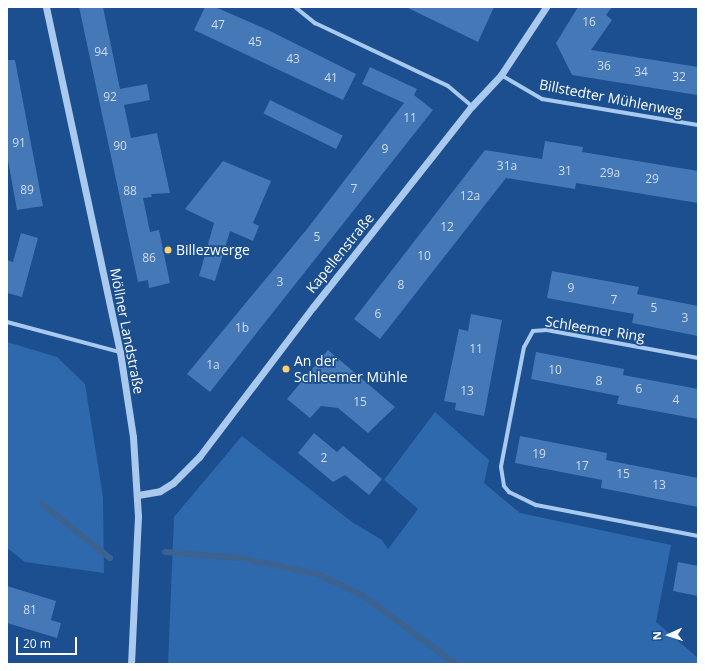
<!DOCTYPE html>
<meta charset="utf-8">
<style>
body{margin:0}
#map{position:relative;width:705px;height:671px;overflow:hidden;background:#1b4f8f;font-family:"Open Sans",sans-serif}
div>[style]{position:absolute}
.green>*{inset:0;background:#2e69ad}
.stream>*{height:6px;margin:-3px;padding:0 3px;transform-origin:3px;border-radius:3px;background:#3c6290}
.building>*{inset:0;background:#4478b7;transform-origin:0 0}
.minor>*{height:4px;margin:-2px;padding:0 2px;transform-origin:2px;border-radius:2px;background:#a9c9ee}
.tertiary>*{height:7px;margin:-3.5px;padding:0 3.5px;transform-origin:3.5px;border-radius:3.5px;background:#a9c9ee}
.dots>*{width:11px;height:11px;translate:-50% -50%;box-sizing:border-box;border:2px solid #1b4f8f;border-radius:50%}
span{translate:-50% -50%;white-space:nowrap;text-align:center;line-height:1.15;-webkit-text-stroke:3.5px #1b4f8f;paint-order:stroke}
.number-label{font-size:12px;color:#d0dded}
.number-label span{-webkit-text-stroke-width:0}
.street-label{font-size:14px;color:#fff}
.poi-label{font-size:14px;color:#fff}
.left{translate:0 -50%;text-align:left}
.frame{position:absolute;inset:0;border:8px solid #fff;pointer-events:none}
.north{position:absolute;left:649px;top:615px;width:40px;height:40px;-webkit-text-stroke:3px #1b4f8f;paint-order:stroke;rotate:267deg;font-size:11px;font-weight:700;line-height:16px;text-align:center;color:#fff}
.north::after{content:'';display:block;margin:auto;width:14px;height:18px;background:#fff;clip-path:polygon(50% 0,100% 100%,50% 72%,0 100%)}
.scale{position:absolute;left:16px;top:637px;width:61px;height:18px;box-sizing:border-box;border:2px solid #fff;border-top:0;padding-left:5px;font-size:12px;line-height:14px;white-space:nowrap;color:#fff;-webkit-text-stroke:3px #1b4f8f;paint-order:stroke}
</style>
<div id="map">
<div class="green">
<i style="clip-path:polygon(7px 342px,57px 357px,85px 384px,103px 497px,104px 573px,25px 562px,7px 548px)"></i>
<i style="clip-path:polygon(435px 412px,489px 460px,484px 483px,520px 513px,671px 545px,656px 622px,698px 658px,698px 664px,168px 664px,174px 517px,242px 436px,352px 522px,382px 540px,388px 549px,418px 509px,384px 480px)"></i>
</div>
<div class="stream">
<i style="left:42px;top:504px;width:87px;rotate:38.5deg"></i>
<i style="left:165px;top:552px;width:76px;rotate:4.5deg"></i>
<i style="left:241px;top:558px;width:78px;rotate:11.9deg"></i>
<i style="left:317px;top:574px;width:50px;rotate:25deg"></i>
<i style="left:362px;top:595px;width:117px;rotate:36.3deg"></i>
</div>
<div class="building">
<i style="clip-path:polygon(79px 7px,103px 7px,120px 89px,147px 84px,150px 100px,124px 105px,131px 138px,157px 133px,170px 193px,151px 194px,152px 197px,143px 198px,150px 232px,159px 230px,170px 283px,149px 288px,148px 280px,138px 282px)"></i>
<i style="clip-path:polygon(205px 7px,215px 7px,268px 30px,356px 74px,343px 100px,194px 30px)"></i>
<i style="clip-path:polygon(406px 7px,494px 7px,478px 42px)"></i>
<i style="clip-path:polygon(578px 7px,612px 7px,606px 15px,612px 20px,591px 50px,698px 67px,697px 95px,572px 75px,556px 43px)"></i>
<i style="clip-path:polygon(7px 60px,15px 60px,43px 206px,17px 210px,7px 155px)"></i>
<i style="clip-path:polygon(370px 67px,417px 89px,414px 95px,433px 110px,210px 392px,187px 374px,307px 229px,404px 103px,362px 84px)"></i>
<i style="left:270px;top:100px;width:81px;height:15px;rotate:26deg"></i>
<i style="clip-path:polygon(545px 141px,583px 147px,582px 152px,698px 171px,698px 203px,576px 183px,575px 189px,506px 178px,380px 339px,354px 319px,485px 150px,542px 159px)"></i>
<i style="clip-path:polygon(223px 161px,271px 181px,253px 223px,259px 226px,253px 241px,230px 231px,215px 281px,199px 276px,214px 223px,185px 209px)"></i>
<i style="clip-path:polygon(21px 233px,38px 238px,22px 297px,7px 293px,7px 260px,13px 262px)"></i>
<i style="clip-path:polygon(552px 271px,639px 287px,637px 294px,698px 306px,698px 336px,632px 323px,634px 314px,547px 298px)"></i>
<i style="clip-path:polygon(471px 314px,502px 320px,484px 416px,455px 410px,456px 403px,444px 401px,459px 329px,468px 331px)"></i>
<i style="clip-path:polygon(328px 350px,395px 407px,368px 433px,338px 408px,321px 406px,310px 418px,287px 399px)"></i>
<i style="clip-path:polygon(536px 352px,624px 369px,623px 375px,698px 389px,698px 419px,617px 404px,619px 396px,531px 379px)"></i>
<i style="clip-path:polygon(314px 433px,337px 452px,343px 446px,382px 479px,369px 495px,345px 475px,333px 482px,298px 453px)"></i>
<i style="clip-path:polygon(520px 436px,607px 453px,606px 460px,698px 478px,698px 507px,601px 488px,602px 480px,515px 463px)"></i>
<i style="clip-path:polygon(678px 562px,698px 566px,698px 596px,673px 591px)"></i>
<i style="clip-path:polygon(7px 586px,56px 601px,51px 620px,61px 623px,57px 638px,7px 623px)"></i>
</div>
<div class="minor">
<i style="left:295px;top:7px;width:26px;rotate:39deg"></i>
<i style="left:315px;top:23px;width:147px;rotate:25.3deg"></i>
<i style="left:448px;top:86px;width:31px;rotate:40deg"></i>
<i style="left:501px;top:75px;width:48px;rotate:30.3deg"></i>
<i style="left:542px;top:99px;width:158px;rotate:9.5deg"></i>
<i style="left:7px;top:322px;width:117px;rotate:14.9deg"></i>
<i style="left:698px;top:358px;width:154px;rotate:-169.5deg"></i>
<i style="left:547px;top:330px;width:14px;rotate:176deg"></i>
<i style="left:533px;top:331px;width:18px;rotate:119deg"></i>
<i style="left:524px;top:347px;width:122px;rotate:100.9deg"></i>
<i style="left:501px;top:467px;width:19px;rotate:81deg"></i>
<i style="left:504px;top:486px;width:8px;rotate:50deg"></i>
<i style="left:509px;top:492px;width:30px;rotate:26deg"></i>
<i style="left:536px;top:505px;width:165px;rotate:10.8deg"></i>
</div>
<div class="tertiary">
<i style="left:46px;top:7px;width:353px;rotate:77.9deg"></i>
<i style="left:120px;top:352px;width:86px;rotate:81.3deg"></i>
<i style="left:133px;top:437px;width:79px;rotate:86.4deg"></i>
<i style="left:138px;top:516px;width:148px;rotate:92.7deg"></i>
<i style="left:138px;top:495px;width:22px;rotate:-10deg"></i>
<i style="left:160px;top:491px;width:15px;rotate:-32deg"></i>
<i style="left:173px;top:483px;width:37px;rotate:-45deg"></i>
<i style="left:199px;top:457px;width:188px;rotate:-52.8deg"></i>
<i style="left:313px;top:307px;width:256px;rotate:-51.7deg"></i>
<i style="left:472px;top:106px;width:42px;rotate:-46.9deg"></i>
<i style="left:501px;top:75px;width:82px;rotate:-56.5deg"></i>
</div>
<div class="dots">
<i style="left:168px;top:250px;background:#ffd166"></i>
<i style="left:286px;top:369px;background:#ffd166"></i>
</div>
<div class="number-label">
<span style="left:589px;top:22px">16</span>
<span style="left:218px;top:25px">47</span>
<span style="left:255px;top:42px">45</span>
<span style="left:101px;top:52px">94</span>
<span style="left:293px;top:59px">43</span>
<span style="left:604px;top:66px">36</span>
<span style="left:641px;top:72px">34</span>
<span style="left:679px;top:77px">32</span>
<span style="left:331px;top:78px">41</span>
<span style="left:110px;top:97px">92</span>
<span style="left:410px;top:118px">11</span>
<span style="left:19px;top:143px">91</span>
<span style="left:120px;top:146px">90</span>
<span style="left:385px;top:149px">9</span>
<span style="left:507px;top:166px">31a</span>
<span style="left:565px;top:171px">31</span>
<span style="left:610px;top:173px">29a</span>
<span style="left:652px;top:179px">29</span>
<span style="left:354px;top:189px">7</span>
<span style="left:27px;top:190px">89</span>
<span style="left:130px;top:191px">88</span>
<span style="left:470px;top:196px">12a</span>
<span style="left:447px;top:227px">12</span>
<span style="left:317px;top:237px">5</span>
<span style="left:424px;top:256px">10</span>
<span style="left:149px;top:258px">86</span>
<span style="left:280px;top:282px">3</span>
<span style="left:401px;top:285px">8</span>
<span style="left:571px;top:288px">9</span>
<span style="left:614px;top:300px">7</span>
<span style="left:654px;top:308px">5</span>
<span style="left:378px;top:314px">6</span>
<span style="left:685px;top:318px">3</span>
<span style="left:242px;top:328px">1b</span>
<span style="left:476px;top:349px">11</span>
<span style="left:213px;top:365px">1a</span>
<span style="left:555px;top:370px">10</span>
<span style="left:599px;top:381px">8</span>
<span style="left:639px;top:389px">6</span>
<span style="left:467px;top:391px">13</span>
<span style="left:676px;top:400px">4</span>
<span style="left:360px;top:402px">15</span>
<span style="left:539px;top:454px">19</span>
<span style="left:324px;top:458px">2</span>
<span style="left:582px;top:466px">17</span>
<span style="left:623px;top:474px">15</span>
<span style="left:659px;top:485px">13</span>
<span style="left:30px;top:610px">81</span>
</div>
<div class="street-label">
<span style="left:611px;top:98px;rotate:11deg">Billstedter Mühlenweg</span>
<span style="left:340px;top:253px;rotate:-51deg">Kapellenstraße</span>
<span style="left:595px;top:329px;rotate:9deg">Schleemer Ring</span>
<span style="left:127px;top:331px;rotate:79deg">Möllner Landstraße</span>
</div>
<div class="poi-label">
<span class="left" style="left:176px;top:250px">Billezwerge</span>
<span class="left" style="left:294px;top:369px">An der<br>Schleemer Mühle</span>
</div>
<div class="frame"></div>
<div class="north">N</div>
<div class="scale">20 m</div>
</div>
